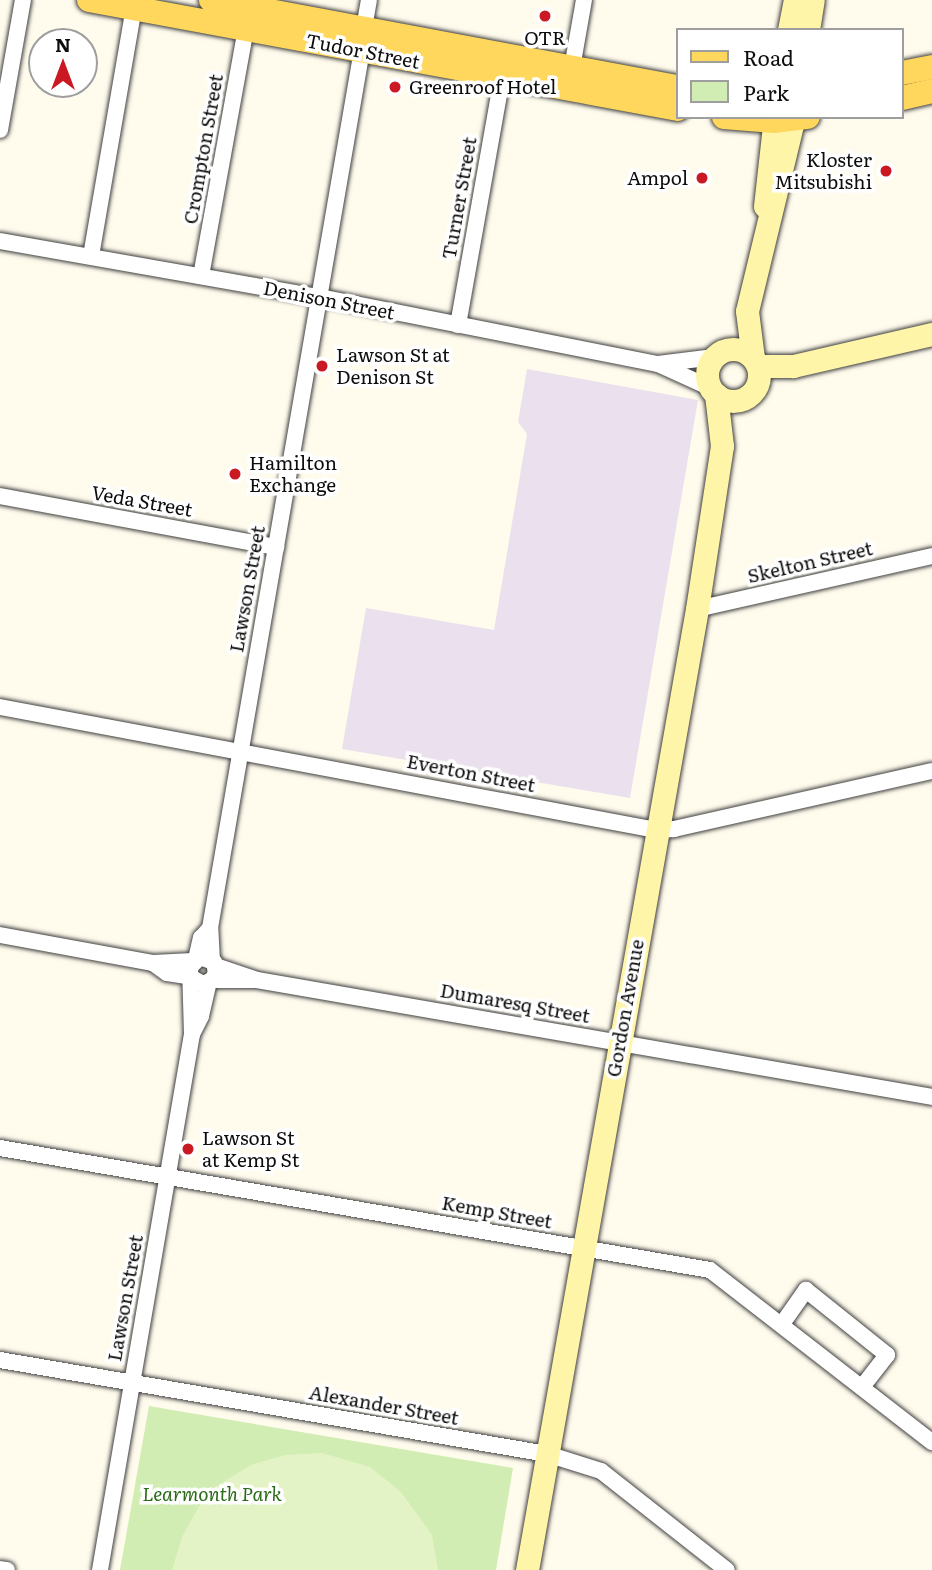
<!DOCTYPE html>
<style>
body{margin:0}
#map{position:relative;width:932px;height:1570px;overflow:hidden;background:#fffbed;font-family:Literata,serif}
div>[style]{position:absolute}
.industrial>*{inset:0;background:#ebe0ed}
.green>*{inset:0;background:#d1edb3}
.pitch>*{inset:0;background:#e4f3c6}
.roads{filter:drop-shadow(0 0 2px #404040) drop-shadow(0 0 2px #404040)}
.minor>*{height:16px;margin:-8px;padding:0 8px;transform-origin:8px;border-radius:8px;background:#fff}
.secondary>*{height:23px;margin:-11.5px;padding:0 11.5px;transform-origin:11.5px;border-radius:11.5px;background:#fff5a8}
.secondary>.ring{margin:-11.5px;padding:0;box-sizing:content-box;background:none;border:23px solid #fff5a8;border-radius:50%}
.primary>*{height:24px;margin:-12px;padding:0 12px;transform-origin:12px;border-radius:12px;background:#ffd75d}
.dots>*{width:19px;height:19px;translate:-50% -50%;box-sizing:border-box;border:4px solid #fff;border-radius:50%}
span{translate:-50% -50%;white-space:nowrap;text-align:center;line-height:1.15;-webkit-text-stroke:7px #fff;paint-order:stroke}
.poi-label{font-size:19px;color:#0d0d0d}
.left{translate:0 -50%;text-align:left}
.right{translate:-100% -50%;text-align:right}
.street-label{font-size:19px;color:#0d0d0d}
.park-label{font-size:19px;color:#296b18;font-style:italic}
.legend{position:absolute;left:676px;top:28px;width:228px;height:91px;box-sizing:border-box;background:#fff;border:2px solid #9e9e9e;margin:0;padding:9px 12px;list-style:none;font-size:21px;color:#0d0d0d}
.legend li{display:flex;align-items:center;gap:14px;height:35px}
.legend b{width:35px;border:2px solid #9e9e9e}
.north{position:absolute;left:28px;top:28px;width:70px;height:70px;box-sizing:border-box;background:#fff;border:2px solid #9e9e9e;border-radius:50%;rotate:0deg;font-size:19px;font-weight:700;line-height:28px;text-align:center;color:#0d0d0d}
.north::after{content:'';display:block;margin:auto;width:24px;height:32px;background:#ca1922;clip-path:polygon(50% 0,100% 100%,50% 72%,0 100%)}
</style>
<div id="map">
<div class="industrial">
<i style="clip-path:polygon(527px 369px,698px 400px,630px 798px,342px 749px,366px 608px,494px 630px,527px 434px,518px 422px)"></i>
</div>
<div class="green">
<i style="clip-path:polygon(149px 1406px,513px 1468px,496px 1570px,120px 1570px)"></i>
</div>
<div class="pitch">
<i style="clip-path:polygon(322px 1453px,370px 1467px,401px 1492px,432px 1535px,438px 1570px,172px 1570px,182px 1537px,207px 1492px,251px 1465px,285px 1455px)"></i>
</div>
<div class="roads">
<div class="minor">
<i style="left:364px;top:28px;width:28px;rotate:-80deg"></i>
<i style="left:572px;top:68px;width:69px;rotate:-80deg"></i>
<i style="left:0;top:130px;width:132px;rotate:-80deg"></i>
<i style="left:0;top:241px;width:324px;rotate:10deg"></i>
<i style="left:319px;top:297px;width:346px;rotate:11.2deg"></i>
<i style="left:658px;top:364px;width:58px;rotate:24.4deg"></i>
<i style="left:91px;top:256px;width:252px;rotate:-80.2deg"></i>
<i style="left:201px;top:276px;width:251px;rotate:-79.7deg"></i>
<i style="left:458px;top:325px;width:251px;rotate:-79.9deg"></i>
<i style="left:658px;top:364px;width:57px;rotate:-7deg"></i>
<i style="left:0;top:496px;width:281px;rotate:10.5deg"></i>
<i style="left:697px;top:609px;width:241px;rotate:-12.7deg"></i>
<i style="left:0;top:707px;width:667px;rotate:10.62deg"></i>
<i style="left:656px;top:830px;width:18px;rotate:-3deg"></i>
<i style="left:674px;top:829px;width:264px;rotate:-12.7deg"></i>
<i style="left:0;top:935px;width:156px;rotate:10.4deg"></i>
<i style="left:153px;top:963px;width:17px;rotate:36deg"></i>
<i style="left:167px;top:973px;width:25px;rotate:9deg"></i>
<i style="left:196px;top:959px;width:22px;rotate:-77deg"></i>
<i style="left:201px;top:938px;width:13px;rotate:-48deg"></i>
<i style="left:212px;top:961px;width:33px;rotate:-93deg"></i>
<i style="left:210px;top:928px;width:891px;rotate:-80.18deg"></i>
<i style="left:153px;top:963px;width:40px;rotate:-2.9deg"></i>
<i style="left:216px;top:966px;width:43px;rotate:18.9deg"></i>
<i style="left:257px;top:980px;width:685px;rotate:9.83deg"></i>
<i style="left:212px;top:980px;width:43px"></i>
<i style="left:192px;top:1034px;width:20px;rotate:-63deg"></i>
<i style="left:201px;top:1016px;width:35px;rotate:-77deg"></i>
<i style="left:0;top:1148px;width:720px;rotate:9.75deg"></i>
<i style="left:710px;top:1270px;width:281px;rotate:37.8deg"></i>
<i style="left:782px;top:1324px;width:42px;rotate:-54.8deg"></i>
<i style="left:806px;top:1290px;width:104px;rotate:38.7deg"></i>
<i style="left:887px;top:1355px;width:41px;rotate:128deg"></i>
<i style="left:0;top:1360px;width:555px;rotate:9.75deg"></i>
<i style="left:547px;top:1454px;width:57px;rotate:17.5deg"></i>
<i style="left:601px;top:1471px;width:160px;rotate:38.2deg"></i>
<i style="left:0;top:1569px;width:7px;rotate:8deg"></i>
<i style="left:100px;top:1570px;width:544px;rotate:-80.26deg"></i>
<i style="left:192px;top:1034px;width:67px;rotate:-91.7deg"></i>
<i style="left:190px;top:967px;width:14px;rotate:-45deg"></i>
<i style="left:200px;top:957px;width:15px;rotate:20deg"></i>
<i style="left:214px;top:962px;width:11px;rotate:80deg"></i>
<i style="left:216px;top:973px;width:8px;rotate:120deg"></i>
<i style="left:212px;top:980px;width:10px;rotate:156deg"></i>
<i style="left:203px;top:984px;width:13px;rotate:-151deg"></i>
</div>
<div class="secondary">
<i style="left:789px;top:30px;width:31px;rotate:-79deg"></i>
<i style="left:808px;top:30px;width:30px;rotate:-81deg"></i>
<i style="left:765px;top:206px;width:90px;rotate:-83.6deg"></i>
<i class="ring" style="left:707px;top:349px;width:29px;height:29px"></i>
<i style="left:753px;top:358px;width:47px;rotate:-97.3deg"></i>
<i style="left:747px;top:311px;width:200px;rotate:-76.4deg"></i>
<i style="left:758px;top:366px;width:35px"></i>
<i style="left:793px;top:366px;width:143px;rotate:-13deg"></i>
<i style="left:527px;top:1570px;width:976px;rotate:-79.97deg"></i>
<i style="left:697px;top:609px;width:165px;rotate:-81.3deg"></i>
<i style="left:722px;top:446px;width:52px;rotate:-96.6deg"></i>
</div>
<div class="primary">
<i style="left:89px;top:0;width:599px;rotate:10.48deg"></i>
<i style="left:211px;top:0;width:475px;rotate:10.6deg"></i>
<i style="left:902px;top:73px;width:31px;rotate:-11deg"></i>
<i style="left:902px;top:98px;width:31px;rotate:-13deg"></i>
<i style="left:724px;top:117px;width:50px;rotate:4.6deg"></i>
<i style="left:774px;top:121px;width:34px;rotate:-7deg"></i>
</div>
</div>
<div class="dots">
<i style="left:545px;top:16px;background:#ca1922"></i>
<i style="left:395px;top:87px;background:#ca1922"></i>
<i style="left:886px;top:171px;background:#ca1922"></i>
<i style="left:702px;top:178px;background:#ca1922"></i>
<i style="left:322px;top:366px;background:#ca1922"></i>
<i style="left:235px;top:474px;background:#ca1922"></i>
<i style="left:188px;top:1149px;background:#ca1922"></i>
</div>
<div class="poi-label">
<span style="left:545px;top:38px">OTR</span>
<span class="left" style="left:409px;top:87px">Greenroof Hotel</span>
<span class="right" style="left:872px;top:171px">Kloster<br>Mitsubishi</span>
<span class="right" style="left:688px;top:178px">Ampol</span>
<span class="left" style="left:336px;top:366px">Lawson St at<br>Denison St</span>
<span class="left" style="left:249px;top:474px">Hamilton<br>Exchange</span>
<span class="left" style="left:202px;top:1149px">Lawson St<br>at Kemp St</span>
</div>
<div class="street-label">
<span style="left:363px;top:51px;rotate:11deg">Tudor Street</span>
<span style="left:203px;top:149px;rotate:-80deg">Crompton Street</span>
<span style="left:459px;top:198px;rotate:-80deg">Turner Street</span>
<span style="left:329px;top:300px;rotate:11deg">Denison Street</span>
<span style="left:142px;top:501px;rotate:10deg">Veda Street</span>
<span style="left:810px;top:562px;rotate:-13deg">Skelton Street</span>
<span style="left:247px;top:589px;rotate:-80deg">Lawson Street</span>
<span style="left:471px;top:773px;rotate:11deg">Everton Street</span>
<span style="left:515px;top:1003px;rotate:10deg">Dumaresq Street</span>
<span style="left:625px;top:1008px;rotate:-80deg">Gordon Avenue</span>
<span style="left:497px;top:1212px;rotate:10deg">Kemp Street</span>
<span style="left:125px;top:1298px;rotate:-80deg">Lawson Street</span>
<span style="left:384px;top:1405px;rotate:10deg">Alexander Street</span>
</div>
<div class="park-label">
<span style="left:212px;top:1494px">Learmonth Park</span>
</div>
<ul class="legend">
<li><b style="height:9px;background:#ffd75d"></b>Road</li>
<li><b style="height:19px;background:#d1edb3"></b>Park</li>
</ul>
<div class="north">N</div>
</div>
